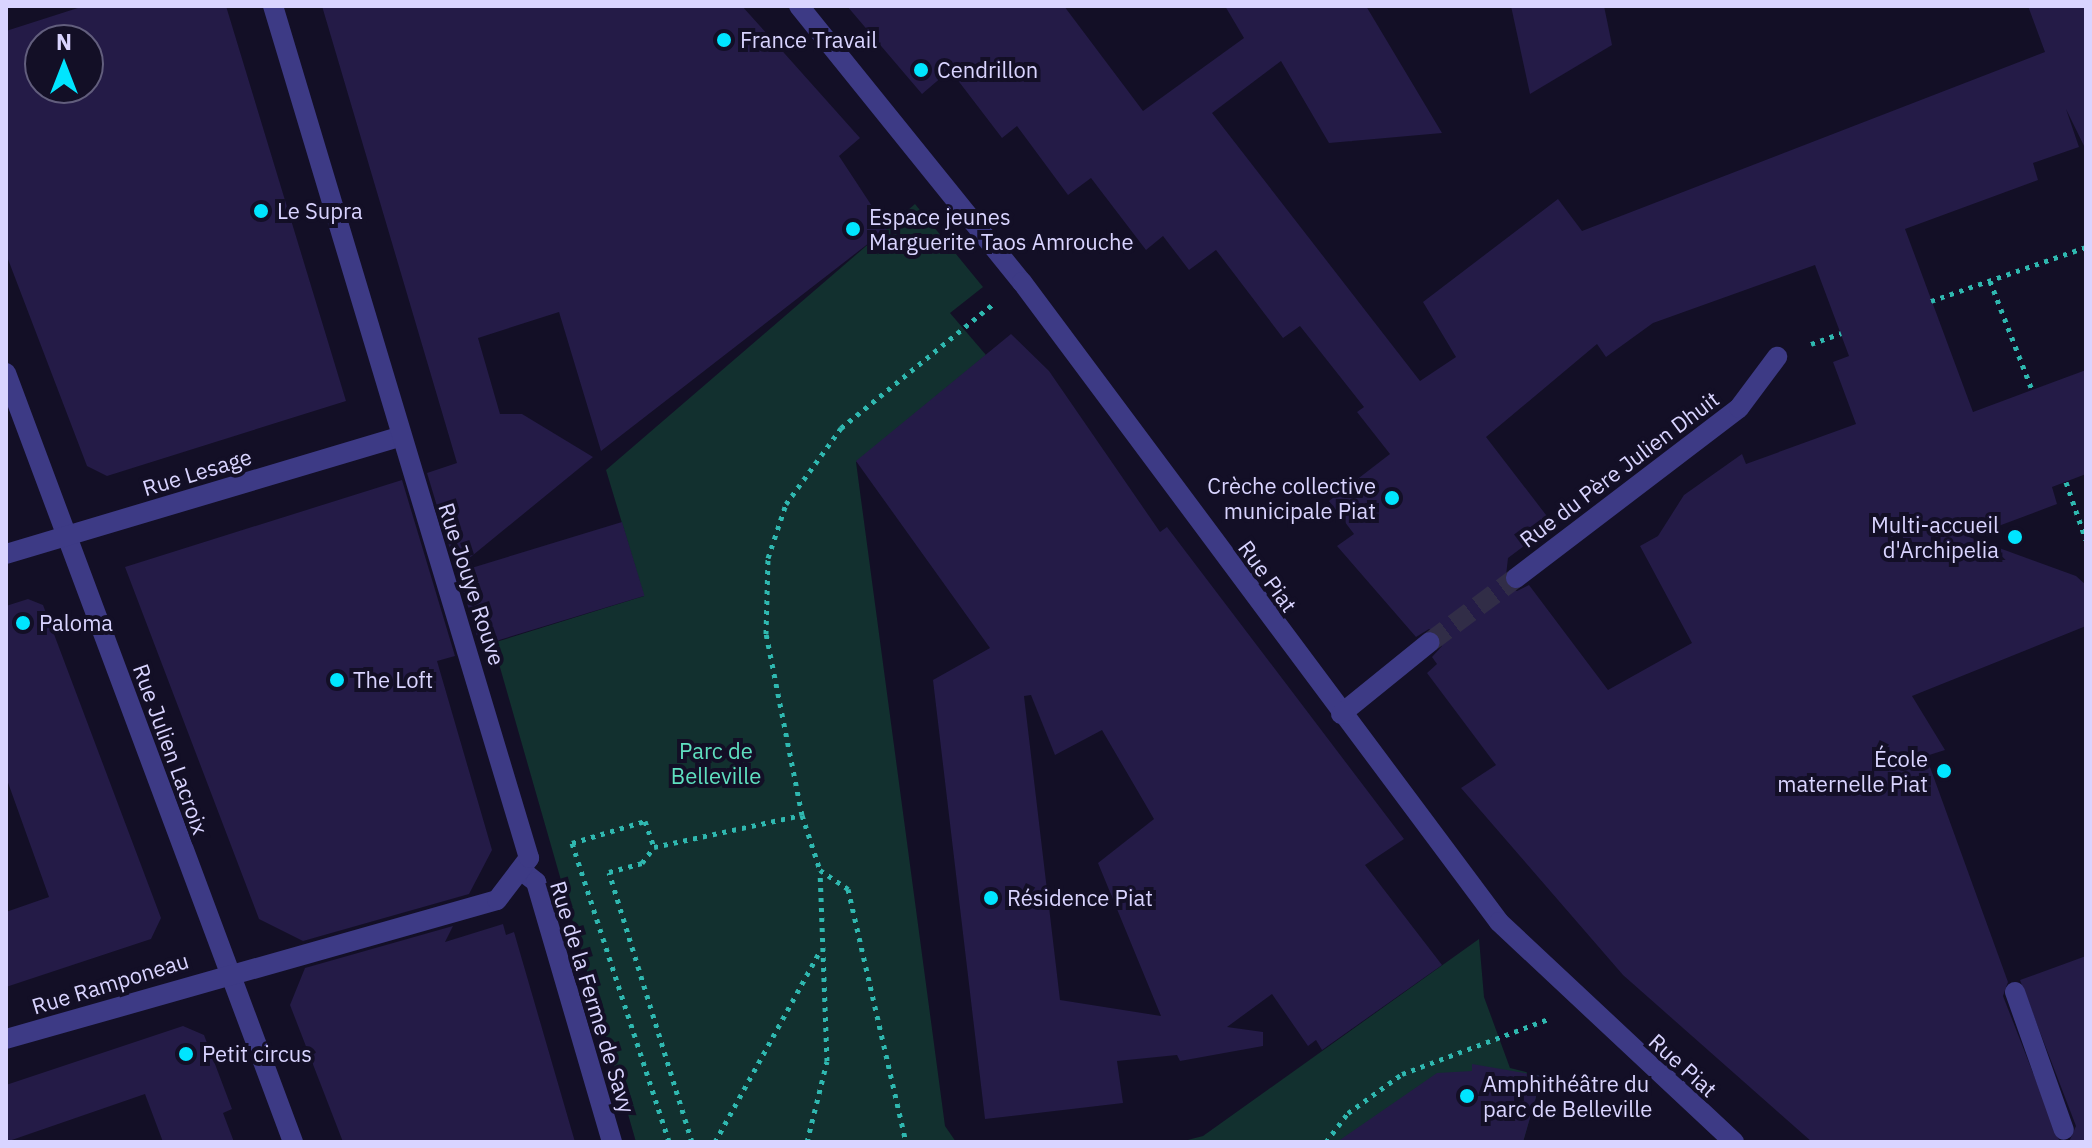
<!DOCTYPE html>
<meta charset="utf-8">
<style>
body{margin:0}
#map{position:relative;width:2092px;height:1148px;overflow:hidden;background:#130f26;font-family:"IBM Plex Sans",sans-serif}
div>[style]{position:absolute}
.green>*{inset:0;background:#12302f}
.building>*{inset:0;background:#241b47;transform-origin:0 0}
.minor-tunnel>*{height:20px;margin-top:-10px;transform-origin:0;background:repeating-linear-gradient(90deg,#312d47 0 20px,transparent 0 30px)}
.path>*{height:5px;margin-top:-2.5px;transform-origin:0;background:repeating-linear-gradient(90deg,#2fb8b0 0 4px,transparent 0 10px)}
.minor>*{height:20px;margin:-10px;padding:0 10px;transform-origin:10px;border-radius:10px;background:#3d3a85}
.dots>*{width:22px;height:22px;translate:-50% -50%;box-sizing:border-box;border:4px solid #130f26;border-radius:50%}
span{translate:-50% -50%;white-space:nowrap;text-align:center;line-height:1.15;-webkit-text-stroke:8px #130f26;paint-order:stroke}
.poi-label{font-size:22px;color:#d9d4ff}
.left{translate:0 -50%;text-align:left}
.right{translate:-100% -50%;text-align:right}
.street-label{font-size:22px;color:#d9d4ff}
.park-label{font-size:22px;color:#5fe0c0}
.frame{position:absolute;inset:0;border:8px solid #d9d4ff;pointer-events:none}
.north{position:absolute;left:24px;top:24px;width:80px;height:80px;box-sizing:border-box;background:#130f26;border:2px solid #625e7d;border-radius:50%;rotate:0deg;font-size:22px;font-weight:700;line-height:32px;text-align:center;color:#d9d4ff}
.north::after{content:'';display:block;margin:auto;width:28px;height:36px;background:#00e5ff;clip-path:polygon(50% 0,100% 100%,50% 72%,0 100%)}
</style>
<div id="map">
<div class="green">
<i style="clip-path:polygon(915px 204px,983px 287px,950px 313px,986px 355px,856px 462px,945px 1126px,956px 1142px,636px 1142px,493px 643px,644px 596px,606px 470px)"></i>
<i style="clip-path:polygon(1479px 939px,1484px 997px,1510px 1068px,1542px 1076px,1523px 1142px,1180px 1142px,1203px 1136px)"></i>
</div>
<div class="building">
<i style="clip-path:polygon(evenodd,84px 6px,226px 6px,346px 401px,107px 476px,87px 466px,6px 254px,6px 31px,84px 6px,40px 40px,88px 40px,88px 88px,40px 88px,40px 40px)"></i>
<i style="clip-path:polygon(322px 6px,742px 6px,860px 138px,839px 156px,887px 229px,601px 451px,559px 312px,478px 338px,500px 414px,522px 414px,593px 457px,456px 569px,427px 473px,457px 463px)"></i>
<i style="clip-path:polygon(evenodd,847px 6px,1064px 6px,1143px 111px,1244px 38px,1225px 6px,1366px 6px,1442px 133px,1329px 143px,1281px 61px,1212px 113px,1420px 381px,1456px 357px,1423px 302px,1558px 199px,1582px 231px,2045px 52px,2028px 6px,2086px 6px,2086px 150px,2066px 109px,2079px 147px,2033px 163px,2038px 180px,1905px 229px,1973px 412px,2086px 370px,2086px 474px,2052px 487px,2057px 504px,1969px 537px,2076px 576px,2086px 585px,2086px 626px,1912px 696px,1945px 750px,1926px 756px,2008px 982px,2003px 996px,2060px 1142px,1812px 1142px,1623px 975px,1461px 788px,1496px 765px,1427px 673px,1437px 664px,1432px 657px,1442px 646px,1441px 634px,1429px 629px,1416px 637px,1337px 546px,1354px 534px,1329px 501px,1390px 454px,1357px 412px,1364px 407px,1300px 326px,1283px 338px,1216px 250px,1189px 270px,1163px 236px,1146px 250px,1091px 178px,1068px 195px,1017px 126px,1002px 138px,950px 70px,922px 94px,847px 6px,1815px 265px,1849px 356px,1833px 362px,1856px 424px,1746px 464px,1742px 454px,1684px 495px,1658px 536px,1640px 546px,1692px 643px,1608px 690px,1529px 585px,1517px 591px,1505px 585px,1508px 558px,1553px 524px,1486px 437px,1597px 344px,1606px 357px,1653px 323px,1815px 265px)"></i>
<i style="clip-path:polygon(1511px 6px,1604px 6px,1612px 45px,1530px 94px)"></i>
<i style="clip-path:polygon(evenodd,1011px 334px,1049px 371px,1160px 532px,1167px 527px,1404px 839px,1365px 865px,1442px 965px,1322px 1050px,1316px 1040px,1308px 1046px,1272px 994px,1227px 1027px,1263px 1032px,1263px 1046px,1180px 1061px,1177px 1055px,1117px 1061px,1123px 1103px,985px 1119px,933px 680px,990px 648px,856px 461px,1011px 334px,1031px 695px,1055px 755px,1102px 730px,1154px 819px,1098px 863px,1161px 1016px,1060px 1000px,1024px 696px,1031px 695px)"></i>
<i style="clip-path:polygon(402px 480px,455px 656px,437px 661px,492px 850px,469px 894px,303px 941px,259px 919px,125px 567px)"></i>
<i style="left:622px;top:522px;width:77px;height:172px;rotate:73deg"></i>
<i style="clip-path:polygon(28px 599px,43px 605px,161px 918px,151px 939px,6px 987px,6px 912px,49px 897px,6px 777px,6px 606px)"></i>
<i style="clip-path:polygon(503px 924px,506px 935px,514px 932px,575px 1142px,343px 1142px,290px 1005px,305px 968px,453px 926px,445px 942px)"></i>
<i style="clip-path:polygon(2086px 956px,2086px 1142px,2069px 1142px,2076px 1126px,2020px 980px)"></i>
<i style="clip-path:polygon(183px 1026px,204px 1035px,232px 1109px,223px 1113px,234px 1142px,163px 1142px,145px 1094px,6px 1142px,6px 1085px)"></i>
<i style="clip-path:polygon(1472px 1064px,1542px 1076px,1523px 1142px,1337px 1142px,1437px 1073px,1472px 1071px)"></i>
</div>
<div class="minor-tunnel">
<i style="left:1430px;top:642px;width:107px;rotate:-36.7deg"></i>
</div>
<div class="path">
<i style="left:1990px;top:281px;width:117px;rotate:68.9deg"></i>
<i style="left:1931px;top:301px;width:164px;rotate:-19.2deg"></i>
<i style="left:1811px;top:344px;width:32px;rotate:-20deg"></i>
<i style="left:2066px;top:482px;width:61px;rotate:71deg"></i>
<i style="left:802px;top:815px;width:58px;rotate:71.9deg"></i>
<i style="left:820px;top:870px;width:34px;rotate:34deg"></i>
<i style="left:848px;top:889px;width:260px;rotate:77.1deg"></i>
<i style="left:572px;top:843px;width:314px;rotate:72deg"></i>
<i style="left:572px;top:843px;width:76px;rotate:-16.8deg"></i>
<i style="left:645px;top:821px;width:28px;rotate:71deg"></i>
<i style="left:692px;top:1142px;width:282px;rotate:-107.1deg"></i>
<i style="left:609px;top:872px;width:34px;rotate:-15deg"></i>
<i style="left:642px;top:863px;width:20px;rotate:-53deg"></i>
<i style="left:654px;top:847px;width:151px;rotate:-12.2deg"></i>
<i style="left:802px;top:815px;width:185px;rotate:-101.2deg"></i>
<i style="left:766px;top:634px;width:76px;rotate:-88.5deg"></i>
<i style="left:768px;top:558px;width:57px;rotate:-71.6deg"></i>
<i style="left:786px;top:504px;width:94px;rotate:-54.1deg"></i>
<i style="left:841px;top:428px;width:196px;rotate:-39.2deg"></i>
<i style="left:715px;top:1142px;width:216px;rotate:-61.2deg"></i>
<i style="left:807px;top:1142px;width:83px;rotate:-76.1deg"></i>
<i style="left:827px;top:1061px;width:190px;rotate:-92.1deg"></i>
<i style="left:1326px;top:1142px;width:36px;rotate:-53deg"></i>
<i style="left:1348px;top:1113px;width:67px;rotate:-35.8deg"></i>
<i style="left:1402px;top:1074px;width:156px;rotate:-20.6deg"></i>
</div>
<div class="minor">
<i style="left:799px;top:6px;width:355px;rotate:51.1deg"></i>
<i style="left:1022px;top:282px;width:798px;rotate:53.3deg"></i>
<i style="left:1499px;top:922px;width:322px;rotate:43.1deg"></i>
<i style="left:6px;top:373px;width:821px;rotate:69.53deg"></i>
<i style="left:6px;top:554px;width:412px;rotate:-16.6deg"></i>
<i style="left:1516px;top:578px;width:280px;rotate:-37.3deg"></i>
<i style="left:1739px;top:408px;width:64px;rotate:-53.3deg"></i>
<i style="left:1341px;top:714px;width:114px;rotate:-39deg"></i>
<i style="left:522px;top:871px;width:18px;rotate:38deg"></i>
<i style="left:536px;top:882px;width:271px;rotate:73.7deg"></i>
<i style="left:2015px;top:992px;width:146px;rotate:70.5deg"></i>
<i style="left:6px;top:1039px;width:510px;rotate:-15.81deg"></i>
<i style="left:497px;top:900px;width:53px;rotate:-52.7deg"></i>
<i style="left:529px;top:858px;width:890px;rotate:-106.72deg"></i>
</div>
<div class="dots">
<i style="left:724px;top:40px;background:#00e5ff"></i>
<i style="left:921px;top:70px;background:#00e5ff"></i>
<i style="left:261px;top:211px;background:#00e5ff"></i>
<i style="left:853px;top:229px;background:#00e5ff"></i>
<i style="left:1392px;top:498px;background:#00e5ff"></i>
<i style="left:2015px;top:537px;background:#00e5ff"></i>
<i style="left:23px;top:623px;background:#00e5ff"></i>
<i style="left:337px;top:680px;background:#00e5ff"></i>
<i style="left:1944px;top:771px;background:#00e5ff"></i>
<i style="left:991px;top:898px;background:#00e5ff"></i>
<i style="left:186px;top:1054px;background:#00e5ff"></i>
<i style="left:1467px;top:1096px;background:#00e5ff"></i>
</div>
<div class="poi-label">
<span class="left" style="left:740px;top:40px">France Travail</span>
<span class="left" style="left:937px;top:70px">Cendrillon</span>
<span class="left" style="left:277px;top:211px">Le Supra</span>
<span class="left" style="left:869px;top:229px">Espace jeunes<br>Marguerite Taos Amrouche</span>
<span class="right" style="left:1376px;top:498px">Crèche collective<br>municipale Piat</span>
<span class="right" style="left:1999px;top:537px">Multi-accueil<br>d'Archipelia</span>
<span class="left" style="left:39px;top:623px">Paloma</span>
<span class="left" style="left:353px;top:680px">The Loft</span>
<span class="right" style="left:1928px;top:771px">École<br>maternelle Piat</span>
<span class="left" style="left:1007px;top:898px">Résidence Piat</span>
<span class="left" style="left:202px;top:1054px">Petit circus</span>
<span class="left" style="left:1483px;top:1096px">Amphithéâtre du<br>parc de Belleville</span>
</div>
<div class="street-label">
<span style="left:1619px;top:469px;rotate:-37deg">Rue du Père Julien Dhuit</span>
<span style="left:197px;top:472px;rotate:-17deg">Rue Lesage</span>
<span style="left:1268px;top:576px;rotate:54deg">Rue Piat</span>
<span style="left:472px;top:584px;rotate:72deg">Rue Jouye Rouve</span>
<span style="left:171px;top:749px;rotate:70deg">Rue Julien Lacroix</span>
<span style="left:110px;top:983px;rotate:-17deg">Rue Ramponeau</span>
<span style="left:593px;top:997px;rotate:73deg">Rue de la Ferme de Savy</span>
<span style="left:1683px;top:1065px;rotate:42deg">Rue Piat</span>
</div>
<div class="park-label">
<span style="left:716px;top:763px">Parc de<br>Belleville</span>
</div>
<div class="frame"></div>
<div class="north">N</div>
</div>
